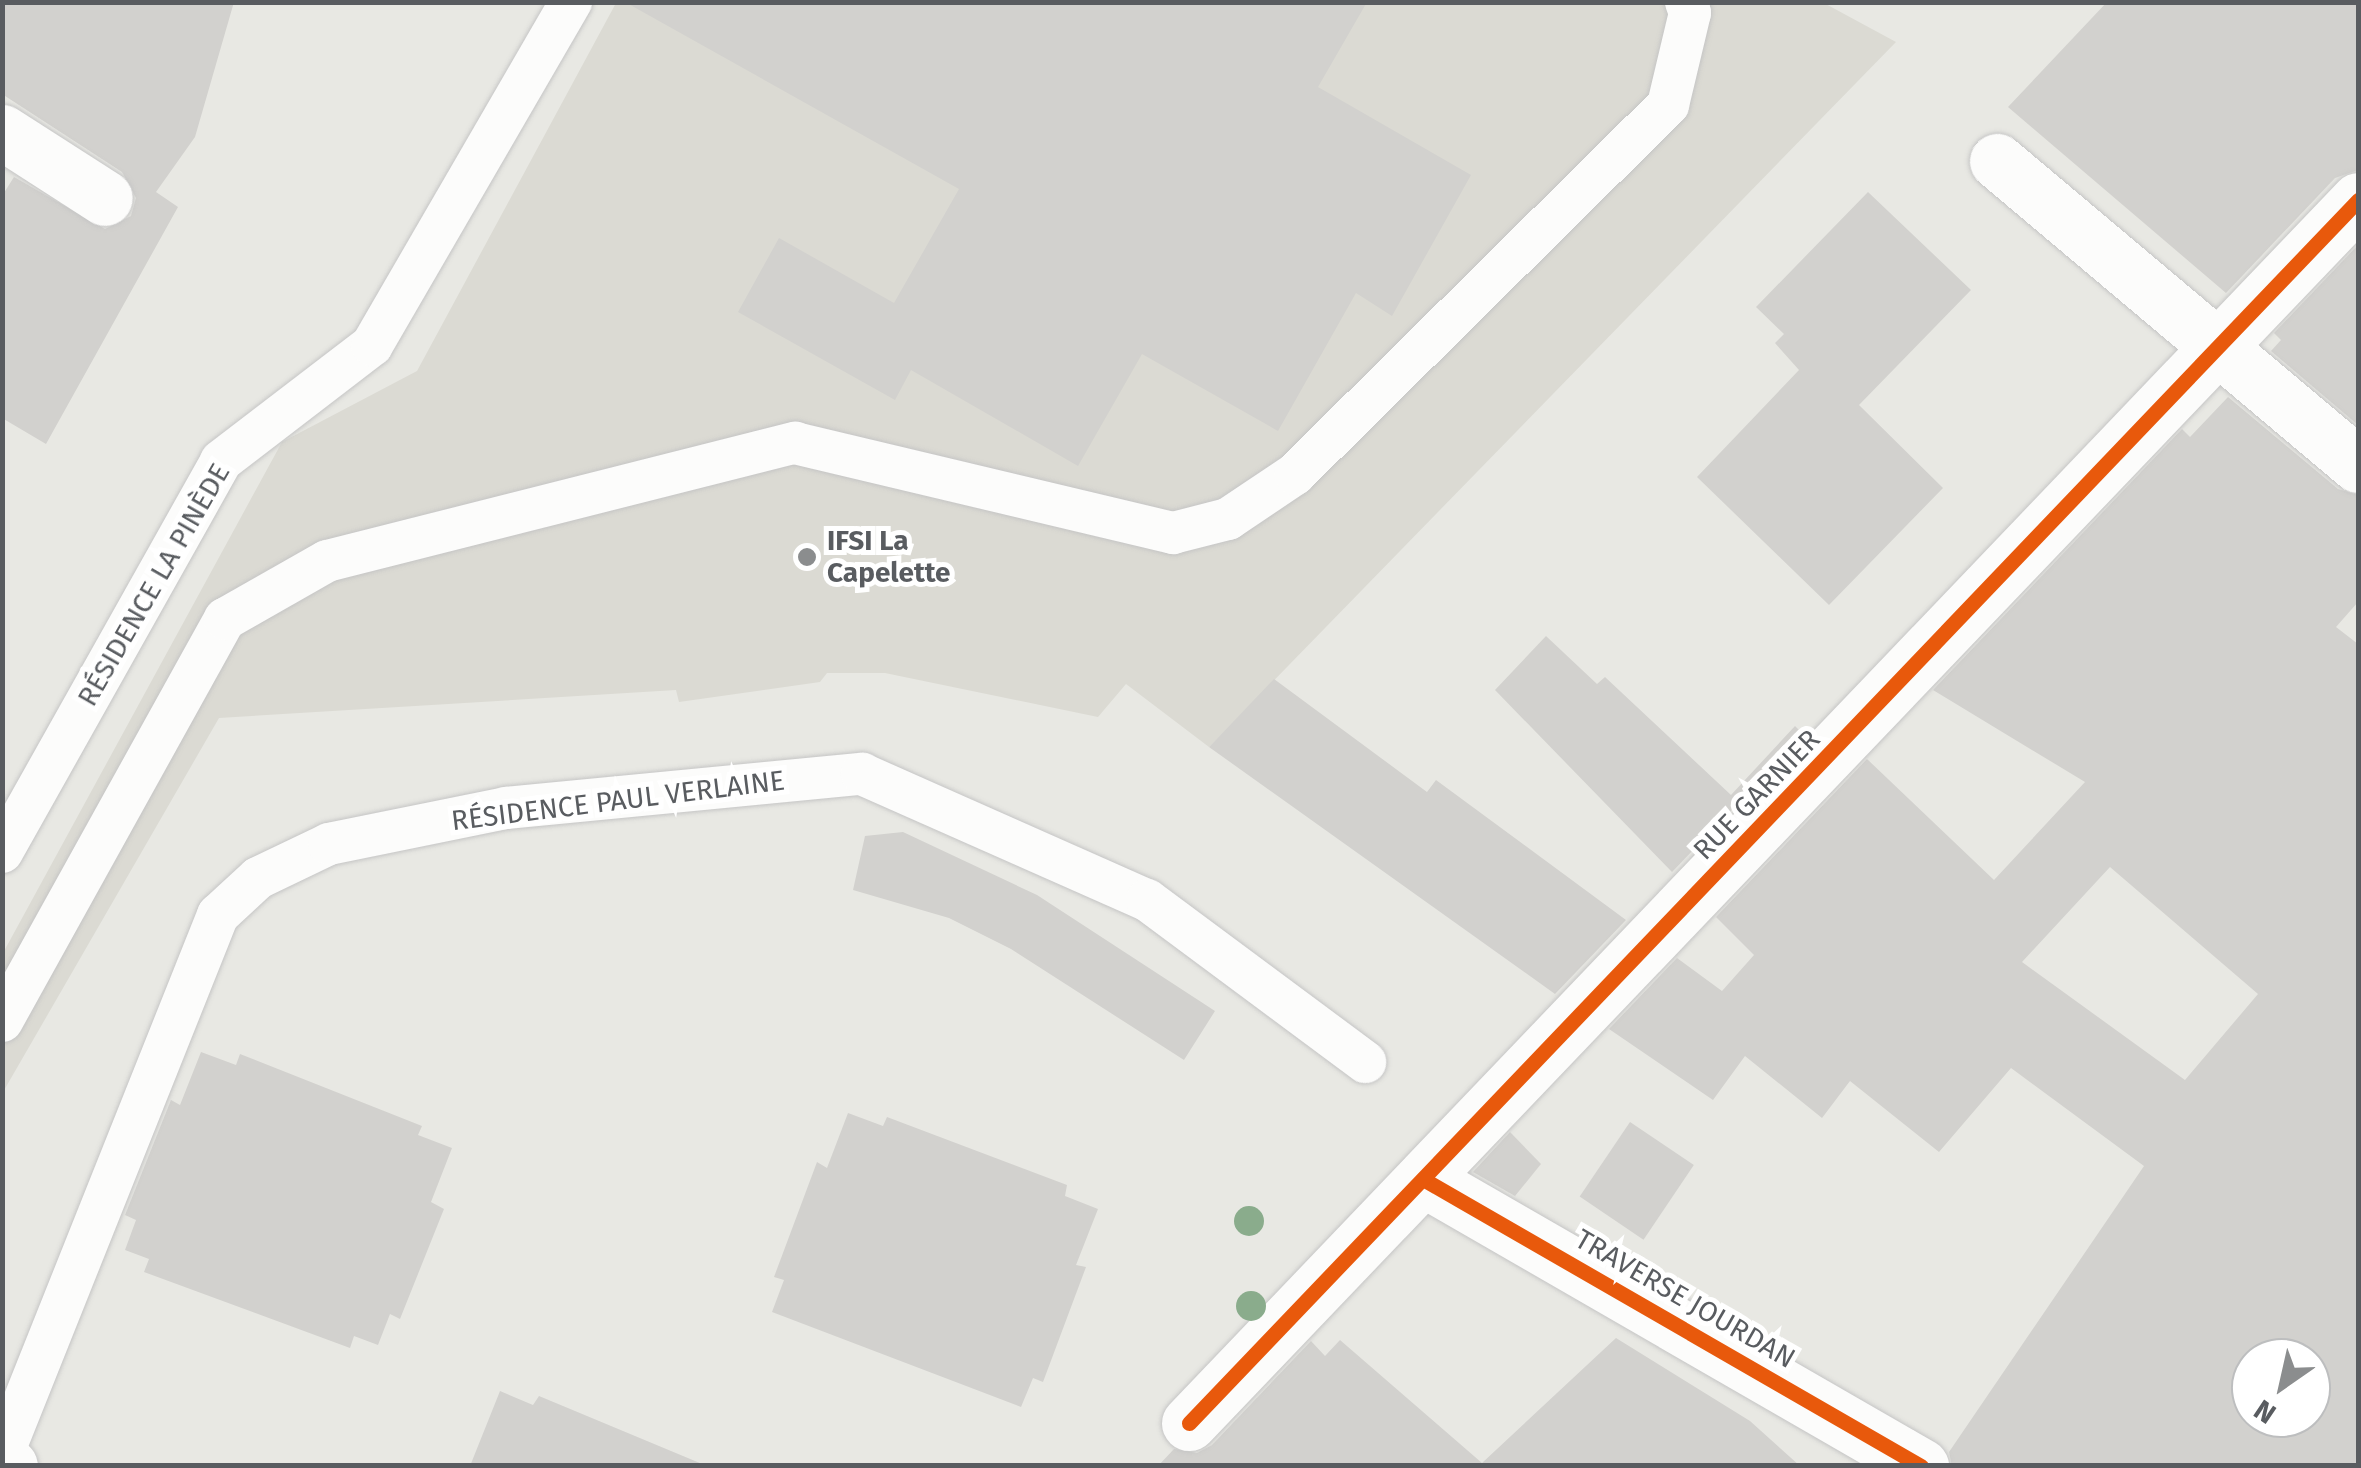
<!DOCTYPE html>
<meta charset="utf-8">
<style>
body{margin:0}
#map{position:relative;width:2361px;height:1468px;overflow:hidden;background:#e8e8e3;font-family:"Fira Sans",sans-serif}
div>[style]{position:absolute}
.education>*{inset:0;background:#dbdad3}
.building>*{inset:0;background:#d2d1ce;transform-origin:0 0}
.roads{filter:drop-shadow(0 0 2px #c5c5c5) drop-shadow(0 0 2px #c5c5c5)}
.service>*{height:42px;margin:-21px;padding:0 21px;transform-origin:21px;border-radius:21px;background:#fcfcfb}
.minor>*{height:55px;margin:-27.5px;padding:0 27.5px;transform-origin:27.5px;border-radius:27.5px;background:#fcfcfb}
.tertiary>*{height:55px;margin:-27.5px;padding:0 27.5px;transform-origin:27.5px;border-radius:27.5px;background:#fcfcfb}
.cycleway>*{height:15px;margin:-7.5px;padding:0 7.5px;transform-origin:7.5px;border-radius:7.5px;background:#e8590c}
.trees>*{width:30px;height:30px;margin:-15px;border-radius:50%;background:#8aac8c}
.dots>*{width:28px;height:28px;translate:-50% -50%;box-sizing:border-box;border:5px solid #fff;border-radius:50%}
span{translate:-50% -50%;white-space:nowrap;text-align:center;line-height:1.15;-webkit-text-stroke:10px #fff;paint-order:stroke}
.poi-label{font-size:28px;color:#595c60;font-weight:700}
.left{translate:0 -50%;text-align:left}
.street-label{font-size:28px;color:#595c60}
.frame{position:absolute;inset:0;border:5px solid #595c60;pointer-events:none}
.north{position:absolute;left:2231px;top:1338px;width:100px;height:100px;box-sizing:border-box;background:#fff;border:2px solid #bdbebf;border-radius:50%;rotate:214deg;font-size:28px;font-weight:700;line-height:40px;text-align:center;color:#595c60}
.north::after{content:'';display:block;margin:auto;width:35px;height:45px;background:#8b8d8e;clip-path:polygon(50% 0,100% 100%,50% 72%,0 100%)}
</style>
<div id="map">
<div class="education">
<i style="clip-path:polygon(1822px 2px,1896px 42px,1209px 747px,1126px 684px,1098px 717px,885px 673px,827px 673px,820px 682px,679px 702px,676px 690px,219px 718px,3px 1092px,3px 953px,282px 442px,417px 371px,616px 3px)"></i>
</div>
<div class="building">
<i style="clip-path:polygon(2px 2px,234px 2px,195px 137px,156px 192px,178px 207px,46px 444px,2px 418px,2px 196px,14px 177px,105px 229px,131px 216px,136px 198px,122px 172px,2px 94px)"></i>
<i style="clip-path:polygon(625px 2px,1367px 2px,1318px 87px,1471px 175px,1392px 316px,1356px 293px,1278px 431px,1142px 354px,1078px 466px,911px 370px,895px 400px,738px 312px,779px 238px,894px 303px,959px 189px)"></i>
<i style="clip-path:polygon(2107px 2px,2358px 2px,2358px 170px,2335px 178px,2226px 293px,2008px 107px)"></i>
<i style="clip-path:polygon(1868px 192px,1971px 290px,1859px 405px,1943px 488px,1829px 605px,1697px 477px,1799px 370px,1775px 343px,1784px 334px,1756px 307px)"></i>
<i style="clip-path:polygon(2358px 245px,2358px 425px,2271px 351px,2281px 340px,2274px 333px)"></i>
<i style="clip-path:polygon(evenodd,2228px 397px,2338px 489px,2358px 495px,2358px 602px,2336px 627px,2358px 644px,2358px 1466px,1952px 1466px,1949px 1452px,2144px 1166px,2011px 1068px,1939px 1152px,1850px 1081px,1822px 1118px,1745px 1056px,1713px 1100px,1609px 1029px,1677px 958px,1722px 991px,1754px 955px,1716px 917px,1867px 759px,1994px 880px,2085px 782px,1933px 690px,2182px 429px,2190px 437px,2228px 397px,2110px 867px,2258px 994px,2185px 1080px,2022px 962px,2110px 867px,2228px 397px,2251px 1358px,2311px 1358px,2311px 1418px,2251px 1418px,2251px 1358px)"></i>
<i style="clip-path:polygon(1546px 636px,1597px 684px,1605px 677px,1731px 795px,1795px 726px,1804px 735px,1672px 872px,1495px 690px)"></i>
<i style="clip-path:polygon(1274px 679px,1427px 792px,1436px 780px,1626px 920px,1555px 994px,1209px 747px)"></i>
<i style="clip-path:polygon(903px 832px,1037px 895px,1215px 1011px,1184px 1060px,1011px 949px,949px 918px,853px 890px,865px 836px)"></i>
<i style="clip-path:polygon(201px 1052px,236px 1065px,240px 1054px,422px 1126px,418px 1135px,452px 1148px,431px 1202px,444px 1209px,400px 1319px,390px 1314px,378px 1345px,354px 1336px,350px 1348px,144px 1272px,149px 1259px,125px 1250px,136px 1220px,125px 1215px,171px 1100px,180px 1105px)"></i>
<i style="clip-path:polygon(848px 1113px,883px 1126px,887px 1117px,1067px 1185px,1065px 1196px,1098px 1209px,1076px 1265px,1086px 1267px,1043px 1382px,1033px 1378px,1021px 1407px,772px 1312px,784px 1280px,774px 1277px,817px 1162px,827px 1168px)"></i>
<i style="left:1630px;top:1122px;width:77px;height:90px;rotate:34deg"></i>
<i style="clip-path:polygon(1510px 1132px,1541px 1164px,1515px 1196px,1473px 1172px)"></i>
<i style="clip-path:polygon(1616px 1338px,1750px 1421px,1800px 1466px,1158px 1466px,1174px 1449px,1197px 1453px,1212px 1445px,1311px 1341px,1325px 1356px,1340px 1340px,1482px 1463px)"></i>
<i style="clip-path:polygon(500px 1391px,533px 1405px,539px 1396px,707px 1466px,470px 1466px)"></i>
</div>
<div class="roads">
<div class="service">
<i style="left:2px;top:852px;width:448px;rotate:-60.7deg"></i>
<i style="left:221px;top:461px;width:190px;rotate:-37.5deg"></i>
<i style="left:372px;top:345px;width:397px;rotate:-59.9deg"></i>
<i style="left:2px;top:1021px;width:460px;rotate:-61deg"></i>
<i style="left:225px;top:619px;width:117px;rotate:-29.6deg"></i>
<i style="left:327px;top:561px;width:483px;rotate:-14.2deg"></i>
<i style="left:795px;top:443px;width:389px;rotate:13.4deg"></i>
<i style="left:1173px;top:533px;width:57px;rotate:-14.3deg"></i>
<i style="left:1228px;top:519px;width:81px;rotate:-33.9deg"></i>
<i style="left:1295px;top:474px;width:525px;rotate:-44.69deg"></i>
<i style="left:1668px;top:105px;width:95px;rotate:-76.6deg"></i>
<i style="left:1690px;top:13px;width:12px;rotate:-110deg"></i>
<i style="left:2px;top:1456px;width:583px;rotate:-68.24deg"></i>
<i style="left:218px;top:915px;width:54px;rotate:-42.8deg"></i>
<i style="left:258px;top:878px;width:79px;rotate:-25.6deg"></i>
<i style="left:329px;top:844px;width:181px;rotate:-11.5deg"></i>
<i style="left:506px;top:808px;width:358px;rotate:-5.5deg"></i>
<i style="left:862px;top:774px;width:312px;rotate:23.9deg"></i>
<i style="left:1147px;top:900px;width:272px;rotate:36.6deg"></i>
</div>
<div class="minor">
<i style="left:2px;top:132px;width:122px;rotate:32.7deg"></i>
<i style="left:1997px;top:161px;width:472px;rotate:40.1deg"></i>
<i style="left:1423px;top:1179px;width:575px;rotate:29.96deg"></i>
<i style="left:1189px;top:1423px;width:1692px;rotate:-46.29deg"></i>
</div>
<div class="tertiary">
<i style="left:2px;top:1460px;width:10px;rotate:37deg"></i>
</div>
</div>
<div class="cycleway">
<i style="left:1423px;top:1179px;width:575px;rotate:29.96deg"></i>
<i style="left:1189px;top:1423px;width:1692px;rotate:-46.29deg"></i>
</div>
<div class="trees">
<i style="left:1249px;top:1221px"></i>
<i style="left:1251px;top:1306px"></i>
</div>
<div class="dots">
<i style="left:807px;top:557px;background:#8b8d8e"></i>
</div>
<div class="poi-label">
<span class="left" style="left:827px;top:557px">IFSI La<br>Capelette</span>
</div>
<div class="street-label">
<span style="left:154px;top:585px;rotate:-60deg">RÉSIDENCE LA PINÈDE</span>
<span style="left:1757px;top:795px;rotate:-46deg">RUE GARNIER</span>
<span style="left:618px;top:801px;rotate:-7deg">RÉSIDENCE PAUL VERLAINE</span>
<span style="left:1685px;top:1299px;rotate:30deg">TRAVERSE JOURDAN</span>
</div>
<div class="frame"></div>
<div class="north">N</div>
</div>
